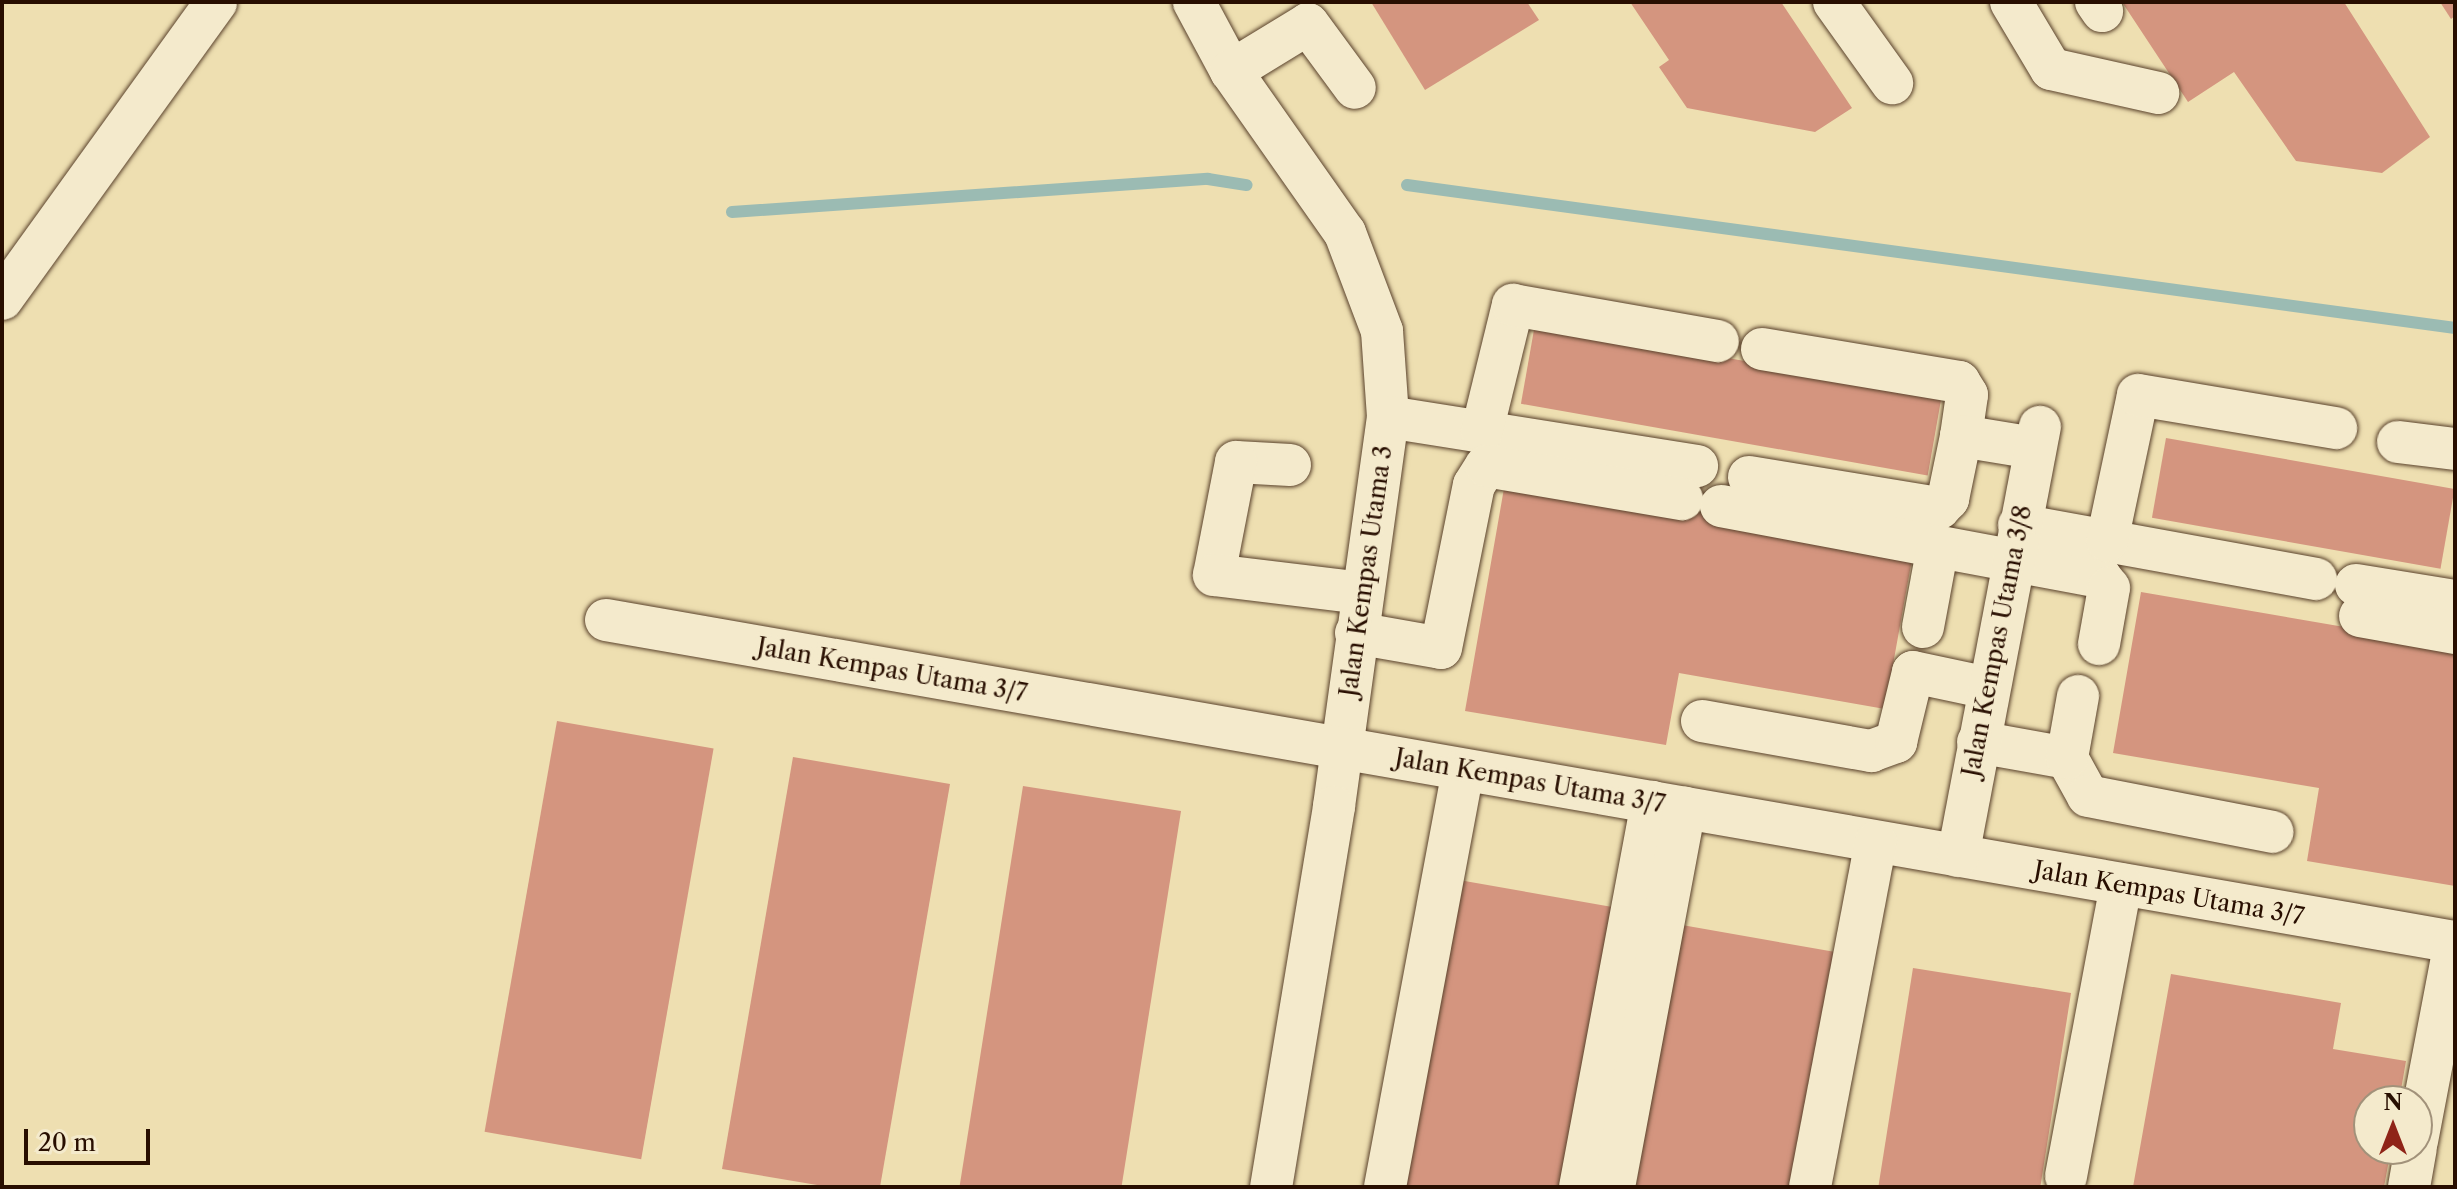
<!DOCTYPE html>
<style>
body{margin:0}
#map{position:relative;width:2457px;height:1189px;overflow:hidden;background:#eedfb1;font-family:"Libre Caslon Text",serif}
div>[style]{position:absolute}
.stream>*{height:12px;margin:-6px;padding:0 6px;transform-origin:6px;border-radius:6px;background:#9bbbb3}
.building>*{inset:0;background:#d4957f;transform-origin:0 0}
.roads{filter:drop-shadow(0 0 2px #5a422c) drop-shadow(0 0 2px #5a422c)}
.minor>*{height:42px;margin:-21px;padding:0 21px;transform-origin:21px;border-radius:21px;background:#f4eacc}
span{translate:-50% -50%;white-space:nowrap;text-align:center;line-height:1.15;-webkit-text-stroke:7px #f4eacc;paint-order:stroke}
.street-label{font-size:24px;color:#280e00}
.frame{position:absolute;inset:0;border:4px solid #280e00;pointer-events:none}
.north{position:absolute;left:2353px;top:1085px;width:80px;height:80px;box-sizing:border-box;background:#f4eacc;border:2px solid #a2927a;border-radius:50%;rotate:0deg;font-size:22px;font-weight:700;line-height:32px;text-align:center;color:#280e00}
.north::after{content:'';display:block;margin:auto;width:28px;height:36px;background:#8f2418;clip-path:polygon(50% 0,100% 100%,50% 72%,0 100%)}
.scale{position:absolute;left:24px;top:1129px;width:126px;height:36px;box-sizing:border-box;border:4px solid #280e00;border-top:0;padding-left:10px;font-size:24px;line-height:28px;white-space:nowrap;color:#280e00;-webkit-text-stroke:6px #f4eacc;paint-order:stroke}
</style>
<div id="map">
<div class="stream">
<i style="left:1407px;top:185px;width:1058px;rotate:7.77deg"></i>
<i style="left:732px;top:212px;width:477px;rotate:-4deg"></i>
<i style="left:1208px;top:179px;width:39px;rotate:9deg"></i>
</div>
<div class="building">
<i style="clip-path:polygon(1371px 2px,1527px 2px,1539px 20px,1425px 90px)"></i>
<i style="clip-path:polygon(1630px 2px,1781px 2px,1852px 108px,1815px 132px,1687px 108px,1659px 67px,1669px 60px)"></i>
<i style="clip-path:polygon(2122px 2px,2344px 2px,2430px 137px,2382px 173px,2296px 161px,2234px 72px,2188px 102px)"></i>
<i style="clip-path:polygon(2440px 2px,2455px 2px,2455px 16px,2451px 19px)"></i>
<i style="left:1535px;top:324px;width:413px;height:81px;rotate:10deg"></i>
<i style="left:2166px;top:438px;width:293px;height:81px;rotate:10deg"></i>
<i style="clip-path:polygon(1506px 477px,1914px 548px,1885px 709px,1679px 673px,1666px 745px,1465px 711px)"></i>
<i style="clip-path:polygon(2141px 592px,2455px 646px,2455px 886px,2307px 861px,2319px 788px,2113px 753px)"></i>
<i style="left:557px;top:721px;width:159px;height:417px;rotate:10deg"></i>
<i style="clip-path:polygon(793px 757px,950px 784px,880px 1187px,829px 1187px,722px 1169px)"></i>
<i style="left:1023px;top:786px;width:160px;height:407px;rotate:9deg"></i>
<i style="left:1459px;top:880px;width:160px;height:312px;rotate:10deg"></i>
<i style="left:1682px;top:925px;width:160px;height:266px;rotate:10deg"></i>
<i style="left:1913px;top:968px;width:160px;height:222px;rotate:9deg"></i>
<i style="clip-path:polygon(2171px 974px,2341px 1003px,2333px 1049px,2406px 1061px,2399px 1101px,2369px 1101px,2369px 1149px,2391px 1149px,2384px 1187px,2133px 1187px)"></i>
</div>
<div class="roads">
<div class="minor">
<i style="left:1194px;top:2px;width:78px;rotate:61.8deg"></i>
<i style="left:1231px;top:71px;width:198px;rotate:54.9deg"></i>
<i style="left:1345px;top:233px;width:105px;rotate:69.3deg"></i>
<i style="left:1382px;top:331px;width:86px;rotate:86deg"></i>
<i style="left:1388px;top:417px;width:394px;rotate:97.9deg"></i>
<i style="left:1334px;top:807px;width:385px;rotate:99.4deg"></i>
<i style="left:1834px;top:2px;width:100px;rotate:54.4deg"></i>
<i style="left:2011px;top:2px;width:78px;rotate:59.2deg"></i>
<i style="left:2051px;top:69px;width:110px;rotate:12.6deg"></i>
<i style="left:2096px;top:2px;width:11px;rotate:56deg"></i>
<i style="left:1231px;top:71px;width:90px;rotate:-31.4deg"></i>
<i style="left:1308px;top:24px;width:79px;rotate:53.7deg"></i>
<i style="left:2px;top:299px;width:366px;rotate:-54.2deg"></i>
<i style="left:1762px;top:349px;width:200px;rotate:9.5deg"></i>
<i style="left:1959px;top:382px;width:15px;rotate:58deg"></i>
<i style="left:1967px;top:395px;width:41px;rotate:98.3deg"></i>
<i style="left:1961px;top:436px;width:74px;rotate:9.3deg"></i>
<i style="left:1388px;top:417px;width:313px;rotate:9deg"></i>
<i style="left:1482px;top:431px;width:130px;rotate:-76.2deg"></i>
<i style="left:1513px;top:305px;width:208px;rotate:10deg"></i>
<i style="left:2398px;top:442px;width:57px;rotate:7deg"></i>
<i style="left:1290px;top:465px;width:54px;rotate:-176.8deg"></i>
<i style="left:1236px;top:462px;width:115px;rotate:101deg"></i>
<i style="left:1214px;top:575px;width:150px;rotate:6.9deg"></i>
<i style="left:1749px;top:477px;width:193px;rotate:9.3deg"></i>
<i style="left:1939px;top:508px;width:13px;rotate:-45deg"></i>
<i style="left:1948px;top:499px;width:64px;rotate:-78.3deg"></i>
<i style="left:1721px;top:506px;width:386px;rotate:10.6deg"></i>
<i style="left:2100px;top:577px;width:14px;rotate:51deg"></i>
<i style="left:2109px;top:588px;width:57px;rotate:100.1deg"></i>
<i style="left:2019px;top:525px;width:302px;rotate:10.3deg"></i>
<i style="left:2107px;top:541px;width:149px;rotate:-78deg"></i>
<i style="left:2138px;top:395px;width:201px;rotate:9.5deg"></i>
<i style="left:2356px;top:585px;width:100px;rotate:9.2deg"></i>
<i style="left:2360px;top:616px;width:97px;rotate:10.1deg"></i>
<i style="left:606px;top:620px;width:1877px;rotate:9.88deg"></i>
<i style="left:1923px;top:627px;width:82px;rotate:-79.5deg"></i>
<i style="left:1356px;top:633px;width:86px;rotate:10deg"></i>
<i style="left:1441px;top:648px;width:166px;rotate:-78.6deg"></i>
<i style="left:1474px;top:485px;width:22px;rotate:-58deg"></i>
<i style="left:1486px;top:466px;width:199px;rotate:9.6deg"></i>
<i style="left:1702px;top:721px;width:172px;rotate:10.1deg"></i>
<i style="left:1871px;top:751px;width:27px;rotate:-20deg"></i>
<i style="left:1896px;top:742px;width:72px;rotate:-76.3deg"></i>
<i style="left:1913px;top:672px;width:77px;rotate:12deg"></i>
<i style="left:1978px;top:742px;width:90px;rotate:10.2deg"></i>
<i style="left:2067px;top:758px;width:43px;rotate:61.1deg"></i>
<i style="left:2088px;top:796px;width:188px;rotate:11deg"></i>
<i style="left:2067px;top:758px;width:63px;rotate:-79.9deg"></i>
<i style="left:1958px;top:856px;width:437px;rotate:-79.2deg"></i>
<i style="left:2417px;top:1141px;width:203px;rotate:-79.2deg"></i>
<i style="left:2066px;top:1176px;width:297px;rotate:-79.3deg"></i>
<i style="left:1385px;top:1187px;width:424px;rotate:-79.4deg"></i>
<i style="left:1580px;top:1187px;width:392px;rotate:-79.4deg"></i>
<i style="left:1614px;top:1187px;width:386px;rotate:-79.4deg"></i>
<i style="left:1810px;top:1187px;width:351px;rotate:-79.2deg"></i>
<i style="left:2409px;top:1187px;width:39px;rotate:-80deg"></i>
</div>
</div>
<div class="street-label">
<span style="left:1366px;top:571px;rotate:-82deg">Jalan Kempas Utama 3</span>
<span style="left:1997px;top:641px;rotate:-79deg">Jalan Kempas Utama 3/8</span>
<span style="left:892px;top:670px;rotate:10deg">Jalan Kempas Utama 3/7</span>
<span style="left:1530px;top:781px;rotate:10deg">Jalan Kempas Utama 3/7</span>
<span style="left:2169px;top:893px;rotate:10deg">Jalan Kempas Utama 3/7</span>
</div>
<div class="frame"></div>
<div class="north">N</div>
<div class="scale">20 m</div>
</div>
